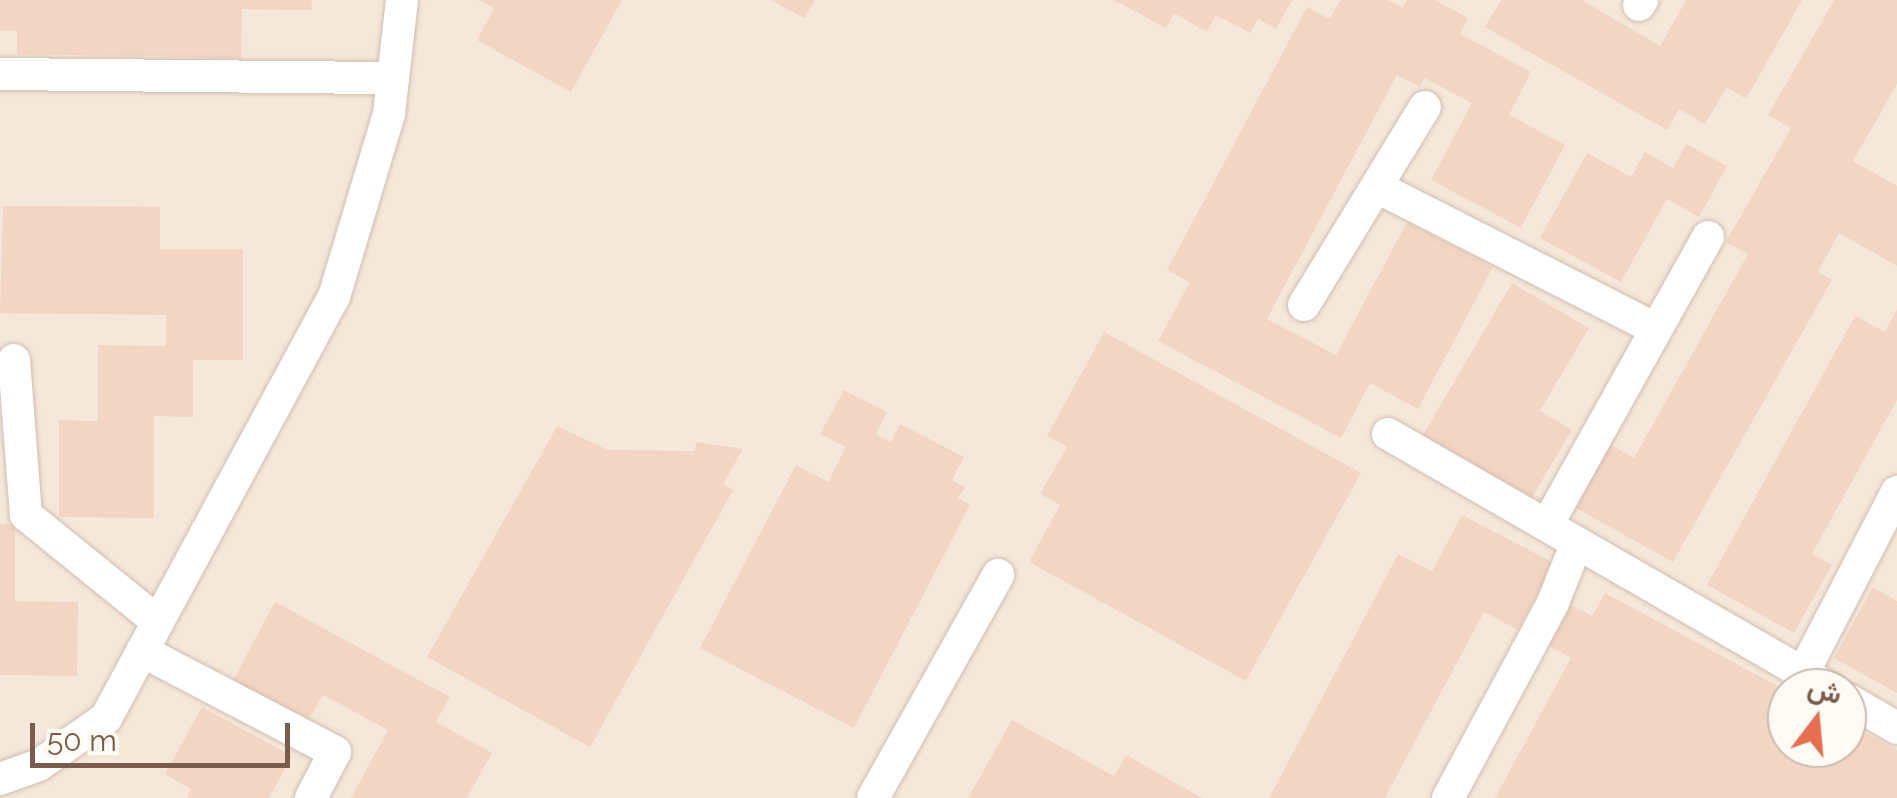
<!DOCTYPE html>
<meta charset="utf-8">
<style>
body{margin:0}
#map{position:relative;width:1897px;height:798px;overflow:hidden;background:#fdf6ec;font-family:Raleway,Vazirmatn,sans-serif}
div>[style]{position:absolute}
.residential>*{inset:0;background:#f5e8da}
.building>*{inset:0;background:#f3d5c3}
.roads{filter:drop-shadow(0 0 2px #d1beb0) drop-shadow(0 0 2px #d1beb0)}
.minor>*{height:32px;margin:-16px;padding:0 16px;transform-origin:16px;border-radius:16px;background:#fff}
span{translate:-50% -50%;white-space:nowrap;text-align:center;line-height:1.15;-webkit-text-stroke:9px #fffaf3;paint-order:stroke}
.north{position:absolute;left:1767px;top:668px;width:100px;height:100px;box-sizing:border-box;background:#fffaf3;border:2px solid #cabbb1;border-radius:50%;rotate:16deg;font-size:28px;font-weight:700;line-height:40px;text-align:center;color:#7a5c4d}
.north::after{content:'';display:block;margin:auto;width:35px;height:45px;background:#e76f51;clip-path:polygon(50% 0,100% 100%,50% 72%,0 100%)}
.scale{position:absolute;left:30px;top:723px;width:260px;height:45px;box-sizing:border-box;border:5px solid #7a5c4d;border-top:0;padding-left:12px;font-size:30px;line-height:35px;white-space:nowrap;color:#7a5c4d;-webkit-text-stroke:8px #fffaf3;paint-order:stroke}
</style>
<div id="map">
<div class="residential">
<i style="clip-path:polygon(evenodd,0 0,1897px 0,1897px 798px,0 798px,0 0,1787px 688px,1847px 688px,1847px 748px,1787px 748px,1787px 688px)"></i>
</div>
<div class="building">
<i style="clip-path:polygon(0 0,312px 0,311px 10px,242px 9px,241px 58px,17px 54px,17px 31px,0 31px)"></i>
<i style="clip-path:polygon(479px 0,622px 0,571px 92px,477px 40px,494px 8px)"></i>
<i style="clip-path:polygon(771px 0,815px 0,804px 18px)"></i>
<i style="clip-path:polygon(1114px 0,1292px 0,1276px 29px,1258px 19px,1250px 33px,1216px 15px,1207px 32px,1174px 13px,1166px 28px)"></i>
<i style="clip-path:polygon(1340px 0,1388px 0,1403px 8px,1407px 0,1435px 0,1468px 18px,1460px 34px,1531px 72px,1509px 115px,1565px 145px,1521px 228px,1431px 180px,1472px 103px,1424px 78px,1420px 87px,1397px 75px,1267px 319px,1336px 355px,1407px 222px,1493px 267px,1418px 409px,1370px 383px,1341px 438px,1158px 341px,1190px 282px,1167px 270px,1307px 7px,1330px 19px)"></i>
<i style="clip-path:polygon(1501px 0,1582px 0,1660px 46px,1686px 0,1802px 0,1746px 99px,1727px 87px,1705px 124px,1679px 109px,1667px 130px,1485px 27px)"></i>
<i style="clip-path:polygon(1834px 0,1897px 0,1897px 84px,1853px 161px,1897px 186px,1897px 266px,1839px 233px,1818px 272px,1832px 280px,1673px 562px,1574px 507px,1610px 444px,1634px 458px,1748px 254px,1726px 242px,1791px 128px,1768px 115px)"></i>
<i style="clip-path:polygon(1686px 144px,1727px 166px,1699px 217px,1667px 199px,1621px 282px,1540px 238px,1587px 153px,1631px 177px,1645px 152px,1673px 168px)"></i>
<i style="clip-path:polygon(3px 206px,160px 207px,160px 249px,243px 249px,243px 360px,193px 360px,193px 417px,154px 416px,154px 518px,59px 517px,59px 420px,98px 421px,98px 345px,166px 346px,166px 315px,0 313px)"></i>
<i style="clip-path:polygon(1512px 283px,1589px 328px,1540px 411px,1572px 430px,1531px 499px,1423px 435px)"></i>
<i style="clip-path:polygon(1897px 310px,1897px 400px,1812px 554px,1832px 565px,1794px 633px,1707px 585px,1855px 316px,1885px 332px)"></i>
<i style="clip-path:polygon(1104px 332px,1361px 473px,1246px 681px,1029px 562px,1060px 505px,1040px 494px,1067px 447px,1047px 436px)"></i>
<i style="clip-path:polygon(844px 390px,887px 412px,876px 434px,891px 442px,900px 424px,964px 457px,952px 480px,965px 487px,958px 498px,970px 505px,854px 728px,700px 648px,796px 465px,828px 482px,846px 447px,820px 434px)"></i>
<i style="clip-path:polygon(557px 426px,608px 450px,695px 451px,696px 442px,743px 449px,723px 484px,733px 490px,590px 747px,427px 657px)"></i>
<i style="clip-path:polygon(1462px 515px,1554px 563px,1518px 630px,1484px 612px,1385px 798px,1269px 798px,1398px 554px,1432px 571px)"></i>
<i style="clip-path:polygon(0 524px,15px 525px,15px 601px,78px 602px,77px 676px,0 675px)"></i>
<i style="clip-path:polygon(1873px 587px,1897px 601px,1897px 693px,1834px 658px)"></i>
<i style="clip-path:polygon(1605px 593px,1787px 691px,1787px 748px,1847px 748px,1847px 723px,1897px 750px,1897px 798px,1495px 798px,1571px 658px,1549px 646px,1571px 605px,1592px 616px)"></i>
<i style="clip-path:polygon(275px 602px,450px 697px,436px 722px,492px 753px,467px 798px,351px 798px,388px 730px,323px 695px,308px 721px,233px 680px)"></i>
<i style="clip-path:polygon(202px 707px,292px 756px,269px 798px,187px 798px,191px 789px,165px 774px)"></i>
<i style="clip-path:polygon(1012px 720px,1114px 776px,1126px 755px,1202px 798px,968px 798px)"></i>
</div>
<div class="roads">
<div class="minor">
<i style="left:1639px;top:5px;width:6px;rotate:-59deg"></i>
<i style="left:0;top:74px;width:393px;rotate:0.6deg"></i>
<i style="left:1377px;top:187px;width:313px;rotate:27deg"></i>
<i style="left:1304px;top:305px;width:232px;rotate:-58.6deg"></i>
<i style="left:14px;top:360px;width:155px;rotate:85.6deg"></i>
<i style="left:26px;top:515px;width:170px;rotate:39deg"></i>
<i style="left:1388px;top:434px;width:509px;rotate:29.94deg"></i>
<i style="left:1547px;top:525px;width:330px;rotate:-60.8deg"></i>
<i style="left:142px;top:651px;width:218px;rotate:27.6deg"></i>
<i style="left:335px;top:752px;width:52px;rotate:117.6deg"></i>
<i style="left:1803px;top:673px;width:204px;rotate:-62.6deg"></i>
<i style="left:1847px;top:699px;width:58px;rotate:30.1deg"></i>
<i style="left:0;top:779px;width:41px;rotate:-19.7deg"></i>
<i style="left:39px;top:765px;width:82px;rotate:-35deg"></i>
<i style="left:106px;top:718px;width:479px;rotate:-61.6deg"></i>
<i style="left:334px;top:297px;width:191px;rotate:-73.3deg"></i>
<i style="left:389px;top:114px;width:115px;rotate:-83.5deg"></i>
<i style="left:873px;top:798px;width:256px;rotate:-60.7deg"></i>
<i style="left:1448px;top:798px;width:219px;rotate:-61.7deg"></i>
<i style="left:1552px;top:605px;width:65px;rotate:-68.2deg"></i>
</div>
</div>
<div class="north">ش</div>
<div class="scale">50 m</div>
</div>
